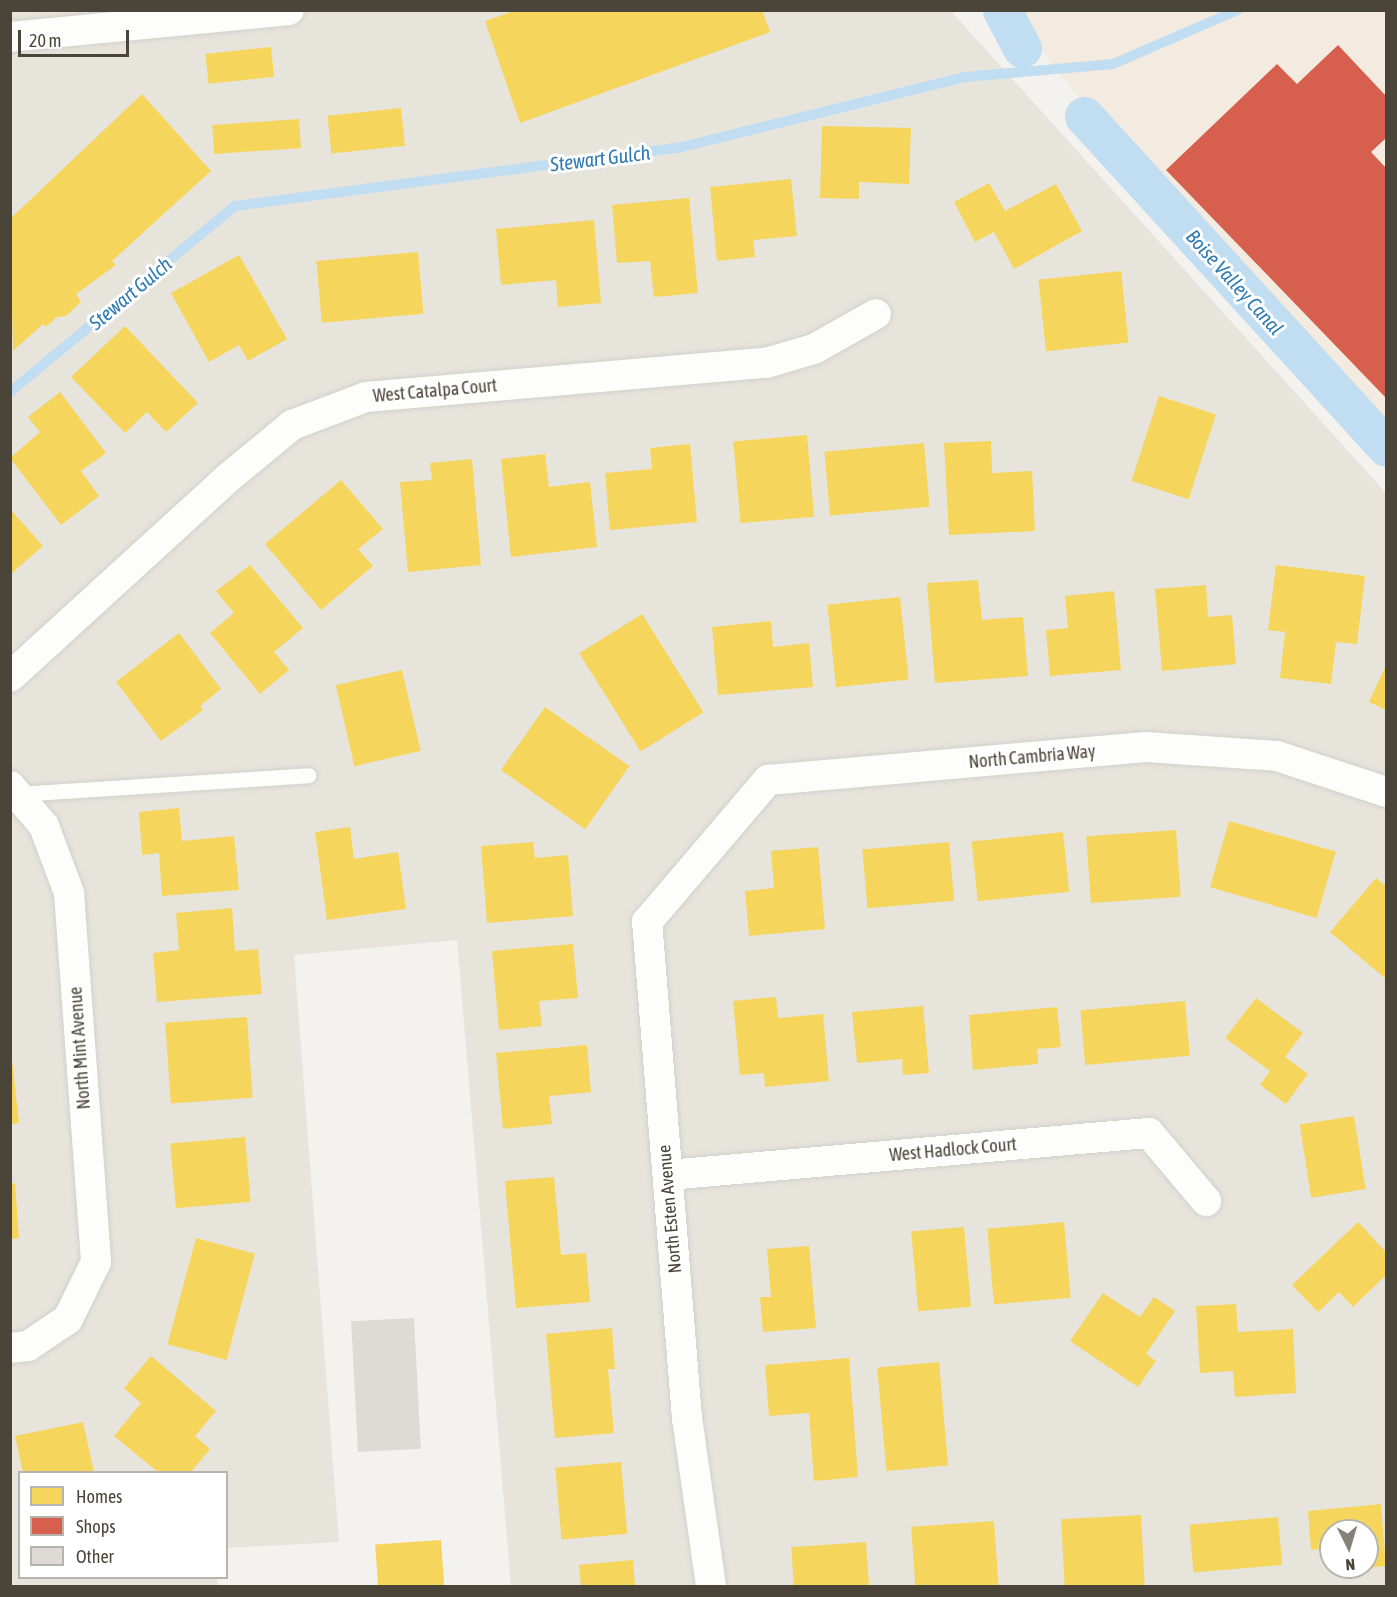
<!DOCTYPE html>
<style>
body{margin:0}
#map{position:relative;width:1397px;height:1597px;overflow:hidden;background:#f4f2ee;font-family:"Asap Condensed",sans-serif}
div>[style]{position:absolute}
.residential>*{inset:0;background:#e7e4dc}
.commercial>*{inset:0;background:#f3ebdf}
.homes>*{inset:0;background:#f6d55c;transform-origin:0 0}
.shops>*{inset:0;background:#d6604d}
.stream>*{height:10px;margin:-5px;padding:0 5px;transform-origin:5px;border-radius:5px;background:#c0ddf1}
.canal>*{height:39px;margin:-19.5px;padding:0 19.5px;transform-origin:19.5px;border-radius:19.5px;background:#c0ddf1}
.building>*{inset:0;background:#dedbd6;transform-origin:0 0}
.roads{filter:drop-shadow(0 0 2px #d2d0cb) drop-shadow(0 0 2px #d2d0cb)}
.lane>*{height:15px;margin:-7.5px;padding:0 7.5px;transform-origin:7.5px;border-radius:7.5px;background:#fdfdfc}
.street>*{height:30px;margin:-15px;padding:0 15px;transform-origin:15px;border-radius:15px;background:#fdfdfc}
span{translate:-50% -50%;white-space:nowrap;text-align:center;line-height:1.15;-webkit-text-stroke:6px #fff;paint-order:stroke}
.street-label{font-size:18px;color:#4b4439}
.water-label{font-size:20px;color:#2e7ab2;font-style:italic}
.frame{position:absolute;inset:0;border:12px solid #4b4439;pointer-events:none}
.legend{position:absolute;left:18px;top:1471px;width:210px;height:108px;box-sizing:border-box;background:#fff;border:2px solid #b7b4b0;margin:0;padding:8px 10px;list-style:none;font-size:18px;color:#4b4439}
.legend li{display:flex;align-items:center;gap:12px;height:30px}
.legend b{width:30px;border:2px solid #b7b4b0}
.north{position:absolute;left:1319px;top:1519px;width:60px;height:60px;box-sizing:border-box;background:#fff;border:2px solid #b7b4b0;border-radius:50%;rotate:175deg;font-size:16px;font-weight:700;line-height:24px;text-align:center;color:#4b4439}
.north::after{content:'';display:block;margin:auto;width:21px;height:27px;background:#868178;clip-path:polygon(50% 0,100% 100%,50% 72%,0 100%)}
.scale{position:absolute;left:18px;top:30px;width:111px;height:27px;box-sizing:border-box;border:3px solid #4b4439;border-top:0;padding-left:8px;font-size:18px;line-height:21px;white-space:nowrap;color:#4b4439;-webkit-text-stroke:4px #fff;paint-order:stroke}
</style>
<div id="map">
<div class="residential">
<i style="clip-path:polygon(evenodd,11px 11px,951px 11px,1386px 493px,1386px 1586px,511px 1586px,457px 940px,294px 955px,339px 1542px,227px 1548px,226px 1472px,20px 1472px,20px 1578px,217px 1578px,218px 1586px,11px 1586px,11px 11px,1331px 1531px,1367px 1531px,1367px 1567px,1331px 1567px,1331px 1531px)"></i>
</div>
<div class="commercial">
<i style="clip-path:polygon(1013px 11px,1386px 11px,1386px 431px,1062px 78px)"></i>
</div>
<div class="homes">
<i style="clip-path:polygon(517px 10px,762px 10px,770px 32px,520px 123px,485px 21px)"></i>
<i style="left:271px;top:47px;width:30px;height:66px;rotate:84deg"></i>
<i style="clip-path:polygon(142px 94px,211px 171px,112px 261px,116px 265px,76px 294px,81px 302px,66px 316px,57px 317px,46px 327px,43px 324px,13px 351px,10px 219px)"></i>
<i style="left:401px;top:108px;width:38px;height:74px;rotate:84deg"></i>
<i style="left:299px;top:119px;width:29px;height:87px;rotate:86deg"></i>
<i style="clip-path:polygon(822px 126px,911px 128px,909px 184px,859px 182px,859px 199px,820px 198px)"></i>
<i style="clip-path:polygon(791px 179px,797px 236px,753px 240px,755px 257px,717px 261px,710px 187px)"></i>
<i style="clip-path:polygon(989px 183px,1005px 211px,1056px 184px,1082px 231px,1014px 269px,994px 232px,975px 242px,954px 202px)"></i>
<i style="clip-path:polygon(689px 198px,698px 293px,654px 297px,650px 261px,617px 263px,612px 205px)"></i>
<i style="clip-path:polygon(594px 220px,601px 303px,558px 307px,556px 280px,501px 285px,496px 229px)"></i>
<i style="left:418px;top:252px;width:62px;height:102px;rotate:85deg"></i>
<i style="clip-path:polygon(239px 255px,287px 339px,248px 361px,239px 345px,209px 362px,171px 293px)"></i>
<i style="left:1121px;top:271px;width:72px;height:83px;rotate:84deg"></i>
<i style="clip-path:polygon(125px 326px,198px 403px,166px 432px,147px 412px,125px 433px,71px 377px)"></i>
<i style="clip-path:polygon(60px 392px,106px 453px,81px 471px,99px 496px,61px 525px,10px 458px,40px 432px,28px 417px)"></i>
<i style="left:1159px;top:396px;width:60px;height:89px;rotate:18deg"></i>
<i style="left:807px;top:435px;width:82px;height:74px;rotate:85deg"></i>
<i style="clip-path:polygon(991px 441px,992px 473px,1032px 471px,1035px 531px,949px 535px,944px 443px)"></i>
<i style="left:924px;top:443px;width:64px;height:100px;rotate:85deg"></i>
<i style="clip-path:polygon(690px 444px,697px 522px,610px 530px,605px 473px,652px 469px,650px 448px)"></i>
<i style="clip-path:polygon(545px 454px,549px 487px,590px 482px,597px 547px,511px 557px,501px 459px)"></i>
<i style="clip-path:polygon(472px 459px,481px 565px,408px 572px,400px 482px,432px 480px,430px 463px)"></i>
<i style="clip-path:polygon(341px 480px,383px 529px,358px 549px,373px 566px,321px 610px,265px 544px)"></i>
<i style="clip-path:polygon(10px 509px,43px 546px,12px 573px,10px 571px)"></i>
<i style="clip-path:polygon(250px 565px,303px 628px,274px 652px,289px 670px,260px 694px,210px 633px,234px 613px,216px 591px)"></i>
<i style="clip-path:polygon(1276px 565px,1365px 576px,1357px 644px,1336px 642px,1331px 684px,1280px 678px,1285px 632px,1268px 630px)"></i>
<i style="clip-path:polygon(978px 580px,982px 620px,1023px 617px,1028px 676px,935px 683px,927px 583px)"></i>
<i style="clip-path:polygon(1206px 585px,1208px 617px,1232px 615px,1236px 664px,1162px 671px,1155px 589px)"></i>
<i style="clip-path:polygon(1114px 591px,1121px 670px,1050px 676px,1046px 630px,1068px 628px,1065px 596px)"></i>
<i style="left:900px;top:597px;width:83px;height:73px;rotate:84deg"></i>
<i style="left:642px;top:614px;width:116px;height:74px;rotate:58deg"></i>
<i style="clip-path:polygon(771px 621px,773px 647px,809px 643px,813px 687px,718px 695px,712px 627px)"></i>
<i style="clip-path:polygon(179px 633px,221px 689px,200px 706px,203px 710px,161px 741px,116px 682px)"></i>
<i style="clip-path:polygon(1386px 665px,1386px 710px,1369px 702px)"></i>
<i style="left:402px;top:670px;width:83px;height:68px;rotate:77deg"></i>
<i style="left:545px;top:707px;width:103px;height:77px;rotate:35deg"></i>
<i style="clip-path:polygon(179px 808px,182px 841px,234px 836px,239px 890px,162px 896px,159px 853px,142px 855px,139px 812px)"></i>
<i style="left:1229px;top:821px;width:111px;height:69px;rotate:16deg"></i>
<i style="clip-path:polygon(350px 827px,354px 859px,398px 852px,406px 909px,327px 920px,315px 832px)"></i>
<i style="left:1176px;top:830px;width:67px;height:90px;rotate:86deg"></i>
<i style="left:1063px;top:832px;width:60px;height:92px;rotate:84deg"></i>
<i style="clip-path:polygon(533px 842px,535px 858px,568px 855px,573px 916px,487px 923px,481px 846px)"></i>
<i style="left:949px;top:842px;width:59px;height:87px;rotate:85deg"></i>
<i style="clip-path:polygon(818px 847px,825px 929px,749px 936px,745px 891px,774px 888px,771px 851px)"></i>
<i style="clip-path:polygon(1376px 878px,1386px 886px,1386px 979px,1330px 932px)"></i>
<i style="clip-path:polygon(232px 908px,235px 951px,258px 949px,262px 994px,157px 1002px,153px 953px,179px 950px,176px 913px)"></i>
<i style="clip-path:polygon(573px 944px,578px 998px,539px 1001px,542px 1026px,499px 1030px,492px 951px)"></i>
<i style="clip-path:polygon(776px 997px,778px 1018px,823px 1014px,829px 1081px,765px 1087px,764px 1073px,740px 1075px,733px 1001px)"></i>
<i style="clip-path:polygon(1256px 998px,1303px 1033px,1285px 1057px,1308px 1074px,1286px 1104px,1260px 1085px,1270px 1071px,1225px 1038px)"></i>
<i style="left:1185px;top:1001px;width:55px;height:105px;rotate:85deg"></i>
<i style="clip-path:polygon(923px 1006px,929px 1073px,903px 1075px,902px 1059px,857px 1063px,852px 1012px)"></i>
<i style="clip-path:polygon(1057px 1007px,1061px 1047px,1037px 1049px,1038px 1064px,973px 1070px,969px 1015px)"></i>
<i style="left:247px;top:1017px;width:81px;height:82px;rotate:86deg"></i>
<i style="clip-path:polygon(10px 1042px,19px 1123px,10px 1124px)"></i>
<i style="clip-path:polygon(587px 1045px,591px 1092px,549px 1096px,552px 1124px,503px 1129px,496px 1053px)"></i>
<i style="left:1354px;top:1116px;width:74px;height:55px;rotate:81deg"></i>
<i style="left:245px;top:1137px;width:65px;height:75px;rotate:85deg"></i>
<i style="clip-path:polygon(554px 1177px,561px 1255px,586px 1253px,590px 1302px,516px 1308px,505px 1181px)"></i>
<i style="clip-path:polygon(15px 1183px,19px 1238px,10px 1239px,10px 1184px)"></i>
<i style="left:1064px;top:1222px;width:76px;height:77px;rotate:85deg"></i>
<i style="clip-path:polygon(1358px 1222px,1386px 1252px,1386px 1275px,1353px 1307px,1339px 1292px,1318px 1312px,1292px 1285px)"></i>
<i style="left:964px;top:1227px;width:80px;height:53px;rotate:85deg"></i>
<i style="left:196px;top:1238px;width:61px;height:110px;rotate:15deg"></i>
<i style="clip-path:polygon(809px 1246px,816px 1328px,763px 1332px,760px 1297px,771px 1297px,767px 1249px)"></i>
<i style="clip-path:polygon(1103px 1293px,1140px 1317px,1154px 1297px,1175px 1311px,1146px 1354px,1156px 1361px,1138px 1387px,1070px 1341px)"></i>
<i style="clip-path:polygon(1236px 1304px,1238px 1332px,1293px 1329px,1296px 1393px,1235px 1397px,1233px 1371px,1200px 1373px,1196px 1306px)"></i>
<i style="clip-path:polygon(612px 1328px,615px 1369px,608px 1369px,614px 1433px,555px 1438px,546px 1334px)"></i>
<i style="clip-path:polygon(151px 1356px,216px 1411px,195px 1436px,210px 1449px,191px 1472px,158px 1472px,114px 1436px,141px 1403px,124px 1388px)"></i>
<i style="clip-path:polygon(849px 1358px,858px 1477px,814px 1481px,809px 1413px,769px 1416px,765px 1365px)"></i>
<i style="left:939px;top:1362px;width:104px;height:62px;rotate:85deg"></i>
<i style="clip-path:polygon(83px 1422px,94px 1472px,23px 1472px,15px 1436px)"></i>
<i style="left:621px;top:1462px;width:72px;height:66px;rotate:85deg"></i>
<i style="clip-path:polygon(1381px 1504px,1386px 1566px,1367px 1568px,1367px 1531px,1331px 1531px,1331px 1548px,1311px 1550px,1308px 1511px)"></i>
<i style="left:1141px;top:1515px;width:71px;height:80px;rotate:87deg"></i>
<i style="left:1278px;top:1517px;width:48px;height:89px;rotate:85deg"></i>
<i style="left:994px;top:1521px;width:65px;height:83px;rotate:86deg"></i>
<i style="left:441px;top:1540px;width:46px;height:66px;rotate:86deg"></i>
<i style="left:866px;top:1542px;width:44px;height:75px;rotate:86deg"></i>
<i style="clip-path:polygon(633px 1560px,635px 1586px,581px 1586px,579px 1565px)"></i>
</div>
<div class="shops">
<i style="clip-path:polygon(1338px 45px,1386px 96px,1386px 138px,1371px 152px,1386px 168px,1386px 398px,1166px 170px,1277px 64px,1297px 84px)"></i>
</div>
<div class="stream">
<i style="left:10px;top:392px;width:292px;rotate:-39.6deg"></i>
<i style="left:235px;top:206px;width:447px;rotate:-7.5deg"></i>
<i style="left:678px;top:148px;width:296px;rotate:-13.9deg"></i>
<i style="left:965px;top:77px;width:149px;rotate:-5deg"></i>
<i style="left:1113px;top:64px;width:136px;rotate:-23.4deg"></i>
</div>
<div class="canal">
<i style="left:1002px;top:10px;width:43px;rotate:62.2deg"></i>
<i style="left:1084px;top:116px;width:448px;rotate:47.6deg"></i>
</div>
<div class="building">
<i style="left:414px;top:1318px;width:131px;height:63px;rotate:87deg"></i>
</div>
<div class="roads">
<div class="lane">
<i style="left:17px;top:794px;width:292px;rotate:-3.7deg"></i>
</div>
<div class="street">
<i style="left:10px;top:37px;width:280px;rotate:-5.5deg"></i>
<i style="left:10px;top:677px;width:295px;rotate:-42.4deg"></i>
<i style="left:228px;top:478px;width:83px;rotate:-39.6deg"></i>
<i style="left:292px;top:425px;width:79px;rotate:-20.7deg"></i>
<i style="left:366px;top:397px;width:401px;rotate:-4.9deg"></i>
<i style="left:766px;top:363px;width:50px;rotate:-16.3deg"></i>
<i style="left:814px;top:349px;width:71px;rotate:-29.4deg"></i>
<i style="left:10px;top:786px;width:52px;rotate:49.6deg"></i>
<i style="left:44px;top:826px;width:72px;rotate:69.5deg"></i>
<i style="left:69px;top:893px;width:370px;rotate:85.8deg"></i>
<i style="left:96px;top:1262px;width:64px;rotate:116.2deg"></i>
<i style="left:68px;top:1319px;width:48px;rotate:146deg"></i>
<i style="left:28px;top:1346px;width:18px;rotate:174deg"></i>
<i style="left:668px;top:1175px;width:483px;rotate:-5deg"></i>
<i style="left:1149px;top:1133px;width:89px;rotate:50deg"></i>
<i style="left:711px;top:1586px;width:170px;rotate:-98.1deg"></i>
<i style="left:687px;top:1418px;width:498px;rotate:-94.6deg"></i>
<i style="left:647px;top:922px;width:187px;rotate:-49.6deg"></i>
<i style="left:768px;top:780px;width:379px;rotate:-5deg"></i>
<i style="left:1146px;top:747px;width:131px;rotate:3.9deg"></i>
<i style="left:1277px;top:756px;width:115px;rotate:18.3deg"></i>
</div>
</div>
<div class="street-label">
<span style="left:435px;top:391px;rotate:-5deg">West Catalpa Court</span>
<span style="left:1032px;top:757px;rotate:-5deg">North Cambria Way</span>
<span style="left:80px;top:1048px;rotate:-94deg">North Mint Avenue</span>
<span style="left:953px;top:1150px;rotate:-5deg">West Hadlock Court</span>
<span style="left:670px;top:1209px;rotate:-95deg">North Esten Avenue</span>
</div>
<div class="water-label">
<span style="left:600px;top:158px;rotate:-7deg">Stewart Gulch</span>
<span style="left:1235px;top:282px;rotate:48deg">Boise Valley Canal</span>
<span style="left:130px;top:293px;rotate:-40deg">Stewart Gulch</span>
</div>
<div class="frame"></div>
<ul class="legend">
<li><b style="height:16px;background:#f6d55c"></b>Homes</li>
<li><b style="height:16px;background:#d6604d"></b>Shops</li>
<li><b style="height:16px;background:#dedbd6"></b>Other</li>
</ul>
<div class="north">N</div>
<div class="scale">20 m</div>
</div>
